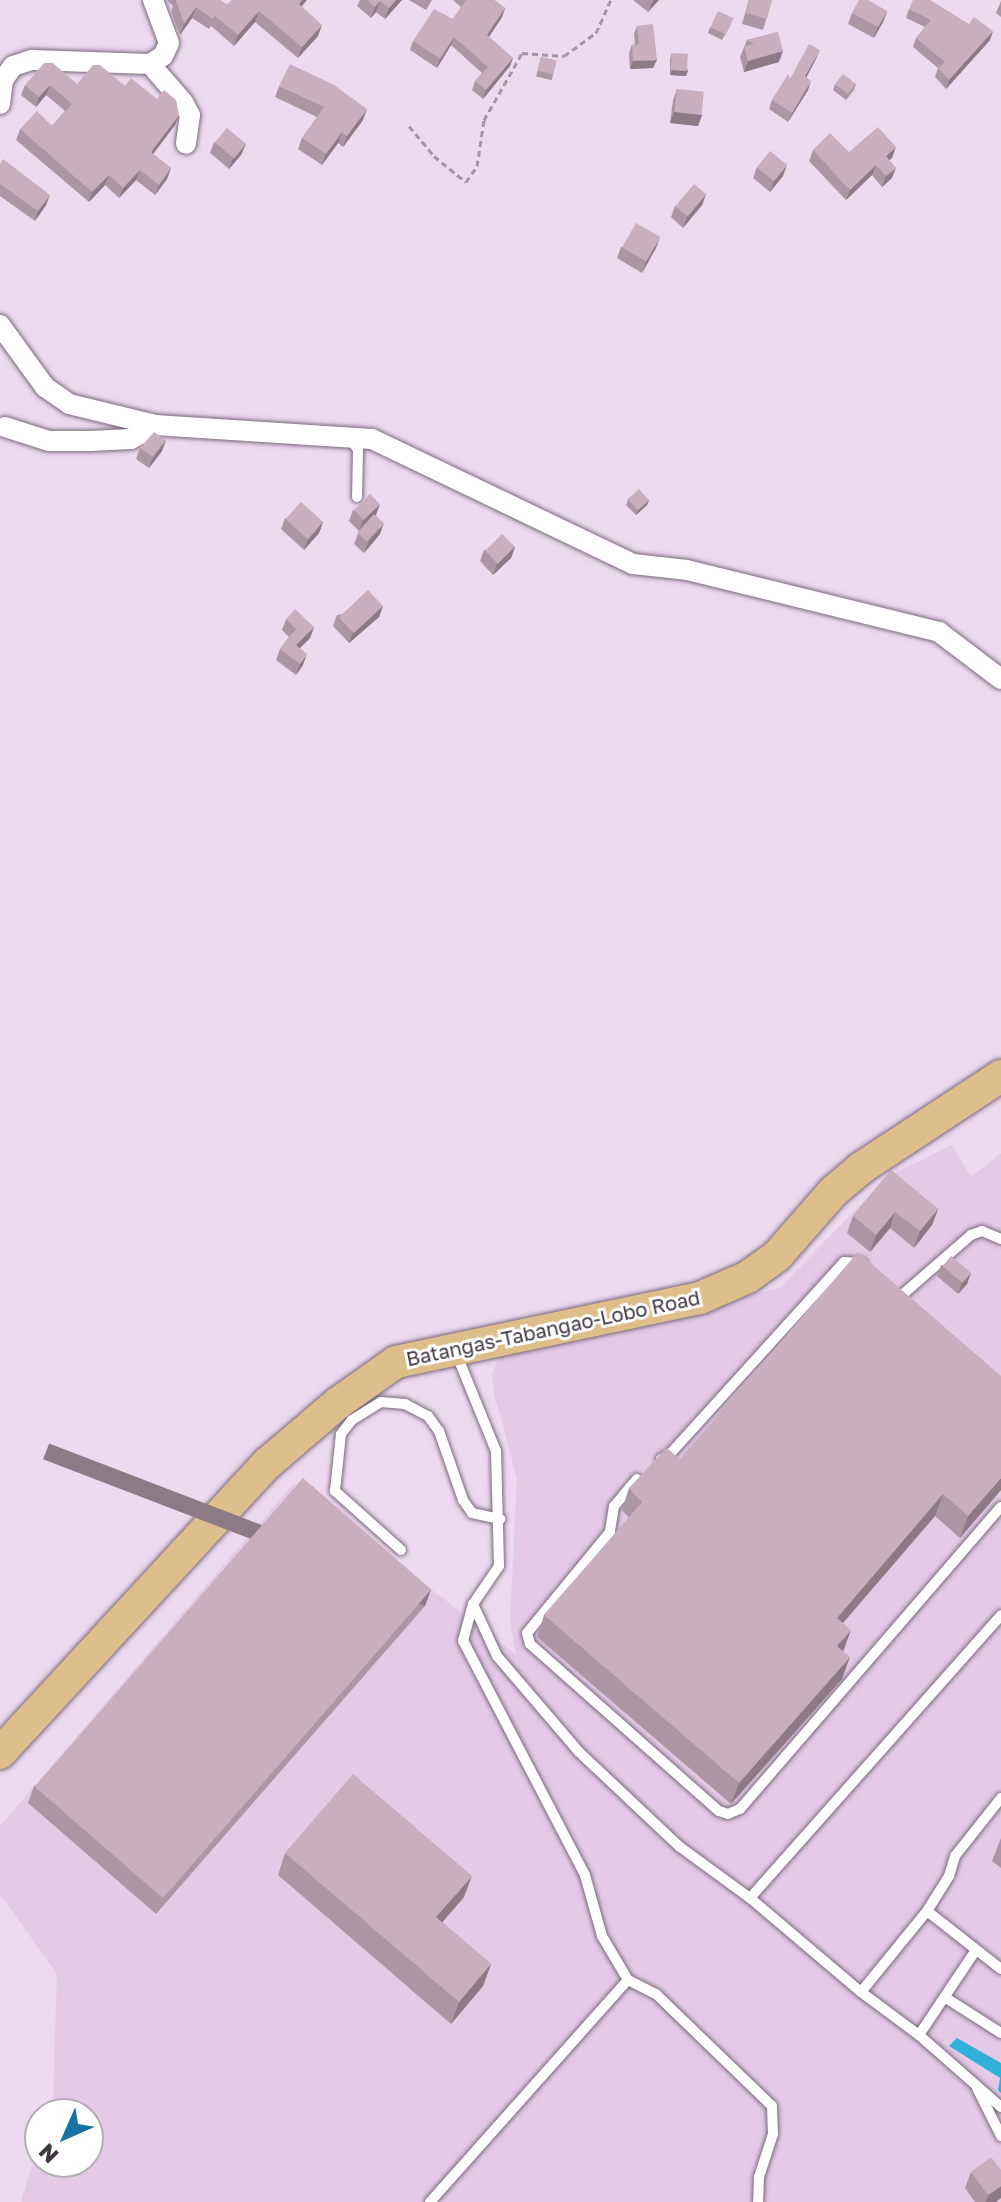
<!DOCTYPE html>
<style>
body{margin:0}
#map{position:relative;width:1001px;height:2202px;overflow:hidden;background:#edd9f0;font-family:"Golos Text",sans-serif}
div>[style]{position:absolute}
.built>*{inset:0;background:#e4cae7}
.water>*{inset:0;background:#30b0db}
.path>*{height:3px;margin-top:-1.5px;transform-origin:0;background:repeating-linear-gradient(90deg,#a495a6 0 6px,transparent 0 10px)}
.roads{filter:drop-shadow(0 0 2px #7b697d) drop-shadow(0 0 2px #7b697d)}
.service>*{height:10px;margin:-5px;padding:0 5px;transform-origin:5px;border-radius:5px;background:#fff}
.minor>*{height:20px;margin:-10px;padding:0 10px;transform-origin:10px;border-radius:10px;background:#fff}
.primary>*{height:32px;margin:-16px;padding:0 16px;transform-origin:16px;border-radius:16px;background:#debe8a}
.wall>*{inset:0;background:#ad96a3;transform-origin:0 0}
.shaded-wall>*{inset:0;background:#8d7a84;transform-origin:0 0}
.building>*{inset:0;background:#c9aebd;transform-origin:0 0}
span{translate:-50% -50%;white-space:nowrap;text-align:center;line-height:1.15;-webkit-text-stroke:6px #fff;paint-order:stroke}
.street-label{font-size:20px;color:#3f3740}
.north{position:absolute;left:24px;top:2098px;width:80px;height:80px;box-sizing:border-box;background:#fff;border:2px solid #b2afb3;border-radius:50%;rotate:225deg;font-size:22px;font-weight:700;line-height:32px;text-align:center;color:#3f3740}
.north::after{content:'';display:block;margin:auto;width:28px;height:36px;background:#1972a1;clip-path:polygon(50% 0,100% 100%,50% 72%,0 100%)}
</style>
<div id="map">
<div class="built">
<i style="clip-path:polygon(952px 1145px,971px 1177px,1001px 1153px,1001px 2202px,21px 2202px,40px 2138px,40px 2162px,88px 2162px,88px 2114px,47px 2114px,53px 2096px,57px 1974px,0 1894px,0 1826px,294px 1483px,516px 1655px,510px 1620px,517px 1479px,494px 1393px,492px 1374px,498px 1359px,512px 1347px,548px 1338px,780px 1288px,887px 1177px)"></i>
</div>
<div class="water">
<i style="clip-path:polygon(957px 2038px,1001px 2063px,1001px 2093px,998px 2090px,1000px 2078px,949px 2046px)"></i>
</div>
<div class="path">
<i style="left:409px;top:126px;width:39px;rotate:50deg"></i>
<i style="left:434px;top:156px;width:41px;rotate:39.1deg"></i>
<i style="left:466px;top:182px;width:19px;rotate:-55deg"></i>
<i style="left:477px;top:166px;width:47px;rotate:-81.3deg"></i>
<i style="left:484px;top:120px;width:77px;rotate:-60.4deg"></i>
<i style="left:522px;top:53px;width:42px;rotate:4.1deg"></i>
<i style="left:564px;top:56px;width:39px;rotate:-36deg"></i>
<i style="left:596px;top:33px;width:36px;rotate:-66deg"></i>
</div>
<div class="roads">
<div class="service">
<i style="left:350px;top:438px;width:14px;rotate:56deg"></i>
<i style="left:358px;top:450px;width:47px;rotate:91.2deg"></i>
<i style="left:902px;top:1295px;width:91px;rotate:-41deg"></i>
<i style="left:971px;top:1235px;width:12px;rotate:-20deg"></i>
<i style="left:982px;top:1231px;width:21px;rotate:23deg"></i>
<i style="left:456px;top:1353px;width:106px;rotate:67.8deg"></i>
<i style="left:496px;top:1451px;width:115px;rotate:88.5deg"></i>
<i style="left:499px;top:1566px;width:46px;rotate:124.4deg"></i>
<i style="left:473px;top:1604px;width:57px;rotate:65.2deg"></i>
<i style="left:497px;top:1656px;width:125px;rotate:49.5deg"></i>
<i style="left:578px;top:1751px;width:140px;rotate:43.3deg"></i>
<i style="left:680px;top:1847px;width:87px;rotate:36.1deg"></i>
<i style="left:750px;top:1898px;width:145px;rotate:40.3deg"></i>
<i style="left:861px;top:1992px;width:72px;rotate:36.6deg"></i>
<i style="left:919px;top:2035px;width:109px;rotate:41.3deg"></i>
<i style="left:661px;top:1459px;width:10px;rotate:-29deg"></i>
<i style="left:670px;top:1454px;width:259px;rotate:-47.8deg"></i>
<i style="left:844px;top:1262px;width:18px;rotate:3deg"></i>
<i style="left:637px;top:1479px;width:35px;rotate:130deg"></i>
<i style="left:614px;top:1506px;width:26px;rotate:99deg"></i>
<i style="left:610px;top:1532px;width:131px;rotate:129.4deg"></i>
<i style="left:527px;top:1633px;width:11px;rotate:75deg"></i>
<i style="left:530px;top:1644px;width:252px;rotate:41.5deg"></i>
<i style="left:719px;top:1811px;width:9px;rotate:18deg"></i>
<i style="left:728px;top:1814px;width:13px;rotate:-23deg"></i>
<i style="left:740px;top:1809px;width:399px;rotate:-49.2deg"></i>
<i style="left:401px;top:1550px;width:89px;rotate:-138.2deg"></i>
<i style="left:335px;top:1491px;width:57px;rotate:-84deg"></i>
<i style="left:341px;top:1434px;width:18px;rotate:-52deg"></i>
<i style="left:352px;top:1420px;width:34px;rotate:-32deg"></i>
<i style="left:381px;top:1402px;width:24px;rotate:5deg"></i>
<i style="left:405px;top:1404px;width:26px;rotate:28deg"></i>
<i style="left:428px;top:1416px;width:19px;rotate:54deg"></i>
<i style="left:439px;top:1431px;width:73px;rotate:70.8deg"></i>
<i style="left:463px;top:1500px;width:16px;rotate:55deg"></i>
<i style="left:472px;top:1513px;width:29px;rotate:12deg"></i>
<i style="left:750px;top:1898px;width:378px;rotate:-48.4deg"></i>
<i style="left:927px;top:1911px;width:94px;rotate:38.1deg"></i>
<i style="left:628px;top:1980px;width:31px;rotate:27deg"></i>
<i style="left:656px;top:1994px;width:161px;rotate:44deg"></i>
<i style="left:772px;top:2106px;width:28px;rotate:88deg"></i>
<i style="left:773px;top:2134px;width:45px;rotate:108deg"></i>
<i style="left:759px;top:2177px;width:25px;rotate:92deg"></i>
<i style="left:861px;top:1992px;width:104px;rotate:-50.8deg"></i>
<i style="left:927px;top:1911px;width:41px;rotate:-57.8deg"></i>
<i style="left:949px;top:1876px;width:21px;rotate:-73deg"></i>
<i style="left:955px;top:1856px;width:74px;rotate:-51.6deg"></i>
<i style="left:946px;top:1998px;width:65px;rotate:32.5deg"></i>
<i style="left:919px;top:2035px;width:102px;rotate:-56.2deg"></i>
<i style="left:977px;top:2088px;width:54px;rotate:63.4deg"></i>
<i style="left:430px;top:2202px;width:297px;rotate:-48.3deg"></i>
<i style="left:628px;top:1980px;width:51px;rotate:-120.6deg"></i>
<i style="left:602px;top:1936px;width:63px;rotate:-105.6deg"></i>
<i style="left:585px;top:1875px;width:264px;rotate:-117.5deg"></i>
<i style="left:463px;top:1641px;width:38px;rotate:-75deg"></i>
</div>
<div class="minor">
<i style="left:150px;top:64px;width:50px;rotate:49deg"></i>
<i style="left:183px;top:102px;width:15px;rotate:62deg"></i>
<i style="left:190px;top:115px;width:29px;rotate:98deg"></i>
<i style="left:0;top:104px;width:24px;rotate:-83deg"></i>
<i style="left:3px;top:80px;width:17px;rotate:-54deg"></i>
<i style="left:13px;top:66px;width:20px;rotate:-18deg"></i>
<i style="left:32px;top:60px;width:118px;rotate:1.9deg"></i>
<i style="left:150px;top:64px;width:15px;rotate:-32deg"></i>
<i style="left:163px;top:56px;width:14px;rotate:-65deg"></i>
<i style="left:169px;top:43px;width:46px;rotate:-110.4deg"></i>
<i style="left:0;top:325px;width:77px;rotate:54deg"></i>
<i style="left:45px;top:387px;width:29px;rotate:35deg"></i>
<i style="left:69px;top:404px;width:89px;rotate:13.7deg"></i>
<i style="left:155px;top:425px;width:217px;rotate:3.7deg"></i>
<i style="left:372px;top:439px;width:289px;rotate:25.6deg"></i>
<i style="left:633px;top:564px;width:54px;rotate:6.3deg"></i>
<i style="left:687px;top:570px;width:260px;rotate:13.8deg"></i>
<i style="left:939px;top:632px;width:78px;rotate:37.2deg"></i>
<i style="left:5px;top:427px;width:46px;rotate:17.7deg"></i>
<i style="left:49px;top:441px;width:41px"></i>
<i style="left:90px;top:441px;width:41px;rotate:-2.8deg"></i>
<i style="left:131px;top:439px;width:28px;rotate:-30deg"></i>
</div>
<div class="primary">
<i style="left:0;top:1753px;width:395px;rotate:-47.3deg"></i>
<i style="left:268px;top:1463px;width:92px;rotate:-40.6deg"></i>
<i style="left:338px;top:1403px;width:71px;rotate:-35.3deg"></i>
<i style="left:396px;top:1362px;width:311px;rotate:-11.9deg"></i>
<i style="left:700px;top:1298px;width:52px;rotate:-23.6deg"></i>
<i style="left:748px;top:1277px;width:36px;rotate:-36deg"></i>
<i style="left:777px;top:1256px;width:86px;rotate:-48.8deg"></i>
<i style="left:834px;top:1191px;width:35px;rotate:-40deg"></i>
<i style="left:861px;top:1168px;width:168px;rotate:-33.3deg"></i>
</div>
</div>
<div class="wall">
<i style="clip-path:polygon(167px 0,220px 0,227px 5px,232px 0,307px 0,302px 6px,318px 36px,298px 58px,255px 22px,234px 46px,211px 26px,209px 29px,192px 18px,180px 35px,171px 12px,173px 6px)"></i>
<i style="clip-path:polygon(360px 0,402px 0,385px 19px,376px 12px,371px 18px,357px 6px)"></i>
<i style="clip-path:polygon(409px 0,432px 0,426px 10px)"></i>
<i style="clip-path:polygon(453px 0,494px 0,505px 8px,502px 17px,489px 37px,513px 58px,510px 66px,483px 99px,472px 90px,475px 81px,482px 73px,451px 45px,437px 68px,410px 50px,413px 41px,453px 19px,461px 7px)"></i>
<i style="clip-path:polygon(633px 0,659px 0,648px 12px)"></i>
<i style="clip-path:polygon(749px 0,772px 0,763px 30px,742px 24px)"></i>
<i style="clip-path:polygon(1001px 1px,1001px 17px,996px 13px)"></i>
<i style="clip-path:polygon(909px 9px,990px 40px,946px 89px,935px 77px,938px 68px,913px 47px,916px 38px,925px 27px,906px 18px)"></i>
<i style="clip-path:polygon(887px 11px,883px 22px,874px 38px,848px 24px,852px 13px)"></i>
<i style="clip-path:polygon(731px 24px,722px 40px,708px 33px,710px 27px)"></i>
<i style="clip-path:polygon(637px 26px,653px 68px,630px 69px,629px 53px,632px 45px,635px 44px,634px 34px)"></i>
<i style="clip-path:polygon(778px 32px,779px 62px,744px 72px,740px 57px,747px 40px)"></i>
<i style="clip-path:polygon(672px 53px,688px 70px,686px 76px,670px 75px,670px 59px)"></i>
<i style="left:541px;top:57px;width:16px;height:20px;rotate:14deg"></i>
<i style="clip-path:polygon(816px 59px,806px 77px,808px 90px,788px 122px,769px 109px,772px 100px,790px 79px)"></i>
<i style="clip-path:polygon(77px 84px,125px 86px,175px 125px,153px 154px,171px 168px,167px 179px,155px 195px,136px 180px,119px 198px,105px 185px,89px 202px,16px 140px,20px 129px,52px 126px,65px 111px,46px 95px,36px 107px,21px 95px,25px 85px)"></i>
<i style="clip-path:polygon(835px 84px,856px 84px,854px 90px,846px 100px,833px 90px)"></i>
<i style="clip-path:polygon(279px 86px,363px 120px,343px 147px,338px 143px,322px 165px,298px 149px,302px 138px,317px 117px,275px 97px)"></i>
<i style="clip-path:polygon(677px 89px,702px 115px,698px 126px,670px 123px,673px 100px)"></i>
<i style="clip-path:polygon(214px 142px,246px 144px,241px 155px,229px 169px,210px 153px)"></i>
<i style="clip-path:polygon(813px 150px,849px 152px,892px 158px,889px 160px,892px 178px,882px 187px,872px 175px,846px 200px,809px 161px)"></i>
<i style="clip-path:polygon(0 164px,46px 205px,35px 221px,0 196px)"></i>
<i style="clip-path:polygon(757px 167px,783px 176px,770px 192px,753px 178px)"></i>
<i style="clip-path:polygon(706px 194px,702px 205px,683px 228px,671px 217px,675px 206px)"></i>
<i style="clip-path:polygon(621px 247px,656px 248px,642px 273px,617px 258px)"></i>
<i style="clip-path:polygon(166px 440px,162px 451px,149px 468px,136px 459px,140px 448px)"></i>
<i style="clip-path:polygon(628px 499px,649px 500px,647px 505px,636px 515px,626px 505px)"></i>
<i style="clip-path:polygon(353px 510px,376px 516px,380px 534px,364px 553px,354px 544px,359px 531px,349px 521px)"></i>
<i style="clip-path:polygon(285px 518px,323px 522px,319px 533px,304px 550px,281px 529px)"></i>
<i style="clip-path:polygon(515px 547px,511px 558px,493px 575px,480px 561px,484px 550px)"></i>
<i style="clip-path:polygon(383px 606px,379px 617px,349px 643px,333px 626px,337px 615px)"></i>
<i style="clip-path:polygon(286px 619px,314px 627px,310px 638px,300px 648px,303px 665px,296px 675px,276px 660px,280px 649px,289px 637px,282px 630px)"></i>
<i style="clip-path:polygon(891px 1170px,938px 1209px,932px 1225px,914px 1248px,890px 1228px,870px 1252px,847px 1233px,853px 1216px)"></i>
<i style="clip-path:polygon(941px 1265px,971px 1273px,967px 1284px,958px 1294px,937px 1276px)"></i>
<i style="clip-path:polygon(680px 1459px,1001px 1490px,960px 1538px,935px 1516px,843px 1623px,842px 1679px,731px 1804px,537px 1637px,544px 1615px,629px 1518px,622px 1510px,629px 1488px)"></i>
<i style="clip-path:polygon(431px 1590px,425px 1606px,156px 1914px,28px 1803px,34px 1786px)"></i>
<i style="clip-path:polygon(1001px 1838px,1001px 1868px,992px 1861px)"></i>
<i style="clip-path:polygon(285px 1853px,464px 1897px,442px 1922px,491px 1964px,483px 1986px,451px 2024px,278px 1875px)"></i>
<i style="clip-path:polygon(971px 2172px,996px 2202px,975px 2202px,965px 2188px)"></i>
</div>
<div class="shaded-wall">
<i style="clip-path:polygon(302px 0,307px 0,295px 14px,299px 4px)"></i>
<i style="clip-path:polygon(396px 0,402px 0,385px 19px,389px 8px)"></i>
<i style="clip-path:polygon(654px 0,659px 0,648px 12px,652px 3px)"></i>
<i style="clip-path:polygon(380px 1px,376px 12px,371px 18px,375px 7px)"></i>
<i style="clip-path:polygon(196px 7px,192px 18px,180px 35px,184px 24px)"></i>
<i style="clip-path:polygon(505px 8px,502px 17px,484px 44px,487px 35px)"></i>
<i style="clip-path:polygon(259px 11px,255px 22px,234px 46px,238px 35px)"></i>
<i style="clip-path:polygon(887px 11px,883px 22px,874px 38px,878px 27px)"></i>
<i style="clip-path:polygon(322px 25px,318px 36px,298px 58px,302px 47px)"></i>
<i style="clip-path:polygon(993px 31px,990px 40px,946px 89px,949px 80px)"></i>
<i style="clip-path:polygon(454px 37px,451px 45px,437px 68px,440px 59px)"></i>
<i style="clip-path:polygon(820px 50px,816px 59px,802px 86px,805px 76px)"></i>
<i style="clip-path:polygon(783px 51px,779px 62px,744px 72px,748px 61px)"></i>
<i style="clip-path:polygon(513px 58px,510px 66px,483px 99px,486px 90px)"></i>
<i style="clip-path:polygon(657px 60px,653px 68px,630px 69px,633px 61px)"></i>
<i style="clip-path:polygon(672px 70px,688px 70px,686px 76px,670px 75px)"></i>
<i style="clip-path:polygon(811px 81px,808px 90px,788px 122px,792px 113px)"></i>
<i style="clip-path:polygon(50px 85px,46px 95px,36px 107px,39px 97px)"></i>
<i style="clip-path:polygon(367px 109px,363px 120px,343px 147px,347px 136px)"></i>
<i style="clip-path:polygon(674px 112px,702px 115px,698px 126px,670px 123px)"></i>
<i style="clip-path:polygon(179px 115px,175px 125px,147px 162px,151px 152px)"></i>
<i style="clip-path:polygon(342px 132px,338px 143px,322px 165px,326px 154px)"></i>
<i style="clip-path:polygon(246px 144px,241px 155px,229px 169px,233px 158px)"></i>
<i style="clip-path:polygon(896px 147px,892px 158px,882px 166px,886px 156px)"></i>
<i style="clip-path:polygon(787px 165px,783px 176px,770px 192px,774px 181px)"></i>
<i style="clip-path:polygon(876px 165px,872px 175px,846px 200px,850px 190px)"></i>
<i style="clip-path:polygon(171px 168px,167px 179px,155px 195px,159px 185px)"></i>
<i style="clip-path:polygon(896px 168px,892px 178px,882px 187px,886px 176px)"></i>
<i style="clip-path:polygon(140px 170px,136px 180px,119px 198px,123px 188px)"></i>
<i style="clip-path:polygon(109px 175px,105px 185px,89px 202px,92px 192px)"></i>
<i style="clip-path:polygon(706px 194px,702px 205px,683px 228px,687px 217px)"></i>
<i style="clip-path:polygon(50px 195px,46px 205px,35px 221px,38px 211px)"></i>
<i style="clip-path:polygon(660px 237px,656px 248px,642px 273px,646px 262px)"></i>
<i style="clip-path:polygon(166px 440px,162px 451px,149px 468px,153px 457px)"></i>
<i style="clip-path:polygon(649px 500px,647px 505px,636px 515px,638px 510px)"></i>
<i style="clip-path:polygon(380px 504px,376px 515px,359px 531px,363px 520px)"></i>
<i style="clip-path:polygon(323px 522px,319px 533px,304px 550px,308px 539px)"></i>
<i style="clip-path:polygon(384px 523px,380px 534px,364px 553px,368px 542px)"></i>
<i style="clip-path:polygon(515px 547px,511px 558px,493px 575px,497px 564px)"></i>
<i style="clip-path:polygon(383px 606px,379px 617px,349px 643px,353px 632px)"></i>
<i style="clip-path:polygon(314px 627px,310px 638px,292px 656px,296px 645px)"></i>
<i style="clip-path:polygon(307px 654px,303px 665px,296px 675px,300px 664px)"></i>
<i style="clip-path:polygon(938px 1209px,932px 1225px,914px 1248px,920px 1231px)"></i>
<i style="clip-path:polygon(895px 1212px,890px 1228px,870px 1252px,876px 1235px)"></i>
<i style="clip-path:polygon(971px 1273px,967px 1284px,958px 1294px,962px 1283px)"></i>
<i style="clip-path:polygon(1001px 1478px,1001px 1490px,960px 1538px,968px 1516px)"></i>
<i style="clip-path:polygon(943px 1494px,935px 1516px,829px 1639px,837px 1618px)"></i>
<i style="left:431px;top:1590px;width:17px;height:409px;rotate:111deg"></i>
<i style="clip-path:polygon(851px 1630px,843px 1652px,837px 1646px)"></i>
<i style="clip-path:polygon(850px 1657px,842px 1679px,731px 1804px,739px 1783px)"></i>
<i style="clip-path:polygon(472px 1876px,464px 1897px,428px 1939px,436px 1917px)"></i>
<i style="clip-path:polygon(491px 1964px,483px 1986px,451px 2024px,459px 2002px)"></i>
<i style="clip-path:polygon(1001px 2186px,1001px 2198px,996px 2202px,986px 2202px,988px 2195px)"></i>
</div>
<div class="building">
<i style="clip-path:polygon(176px 0,220px 0,227px 5px,232px 0,302px 0,299px 4px,322px 25px,302px 47px,259px 11px,238px 35px,215px 16px,213px 19px,196px 7px,184px 24px)"></i>
<i style="clip-path:polygon(367px 0,396px 0,389px 8px,380px 1px,375px 7px)"></i>
<i style="clip-path:polygon(466px 0,494px 0,505px 8px,487px 35px,513px 58px,486px 90px,475px 81px,488px 67px,454px 37px,440px 59px,413px 41px,434px 9px,453px 19px)"></i>
<i style="clip-path:polygon(750px 0,772px 0,767px 19px,746px 13px)"></i>
<i style="clip-path:polygon(859px 0,868px 0,887px 11px,878px 27px,852px 13px)"></i>
<i style="clip-path:polygon(913px 0,930px 0,969px 24px,974px 17px,993px 31px,949px 80px,938px 68px,945px 62px,916px 38px,931px 20px,909px 9px)"></i>
<i style="left:718px;top:11px;width:17px;height:18px;rotate:25deg"></i>
<i style="clip-path:polygon(653px 24px,657px 60px,633px 61px,632px 45px,639px 44px,637px 26px)"></i>
<i style="clip-path:polygon(778px 32px,783px 51px,748px 61px,744px 46px,754px 44px,747px 40px)"></i>
<i style="clip-path:polygon(809px 44px,820px 50px,805px 76px,811px 81px,792px 113px,772px 100px,788px 74px,790px 79px)"></i>
<i style="left:672px;top:53px;width:16px;height:17px;rotate:4deg"></i>
<i style="left:541px;top:57px;width:16px;height:14px;rotate:14deg"></i>
<i style="clip-path:polygon(44px 63px,53px 63px,77px 84px,93px 65px,100px 65px,125px 86px,131px 78px,157px 99px,164px 90px,176px 100px,179px 115px,151px 152px,171px 168px,159px 185px,140px 170px,123px 188px,109px 175px,92px 192px,20px 129px,37px 111px,52px 126px,72px 104px,50px 85px,39px 97px,25px 85px)"></i>
<i style="clip-path:polygon(290px 64px,334px 85px,367px 109px,347px 136px,342px 132px,326px 154px,302px 138px,324px 107px,279px 86px)"></i>
<i style="left:843px;top:74px;width:16px;height:13px;rotate:38deg"></i>
<i style="left:677px;top:89px;width:27px;height:23px;rotate:6deg"></i>
<i style="clip-path:polygon(878px 127px,896px 147px,886px 156px,896px 168px,886px 176px,876px 165px,850px 190px,813px 150px,830px 133px,849px 152px)"></i>
<i style="left:227px;top:128px;width:25px;height:19px;rotate:40deg"></i>
<i style="left:770px;top:151px;width:22px;height:21px;rotate:39deg"></i>
<i style="clip-path:polygon(3px 159px,50px 195px,38px 211px,0 184px,0 164px)"></i>
<i style="left:694px;top:184px;width:16px;height:29px;rotate:40deg"></i>
<i style="left:636px;top:223px;width:28px;height:28px;rotate:30deg"></i>
<i style="clip-path:polygon(154px 432px,166px 440px,153px 457px,140px 448px)"></i>
<i style="left:639px;top:489px;width:15px;height:15px;rotate:48deg"></i>
<i style="left:370px;top:494px;width:14px;height:23px;rotate:45deg"></i>
<i style="left:301px;top:502px;width:30px;height:23px;rotate:42deg"></i>
<i style="left:374px;top:514px;width:13px;height:25px;rotate:42deg"></i>
<i style="left:502px;top:534px;width:18px;height:24px;rotate:45deg"></i>
<i style="left:368px;top:590px;width:22px;height:40px;rotate:47deg"></i>
<i style="clip-path:polygon(295px 609px,314px 627px,296px 645px,307px 654px,300px 664px,280px 649px,296px 629px,286px 619px)"></i>
<i style="clip-path:polygon(891px 1170px,938px 1209px,920px 1231px,895px 1212px,876px 1235px,853px 1216px)"></i>
<i style="clip-path:polygon(858px 1252px,1001px 1376px,1001px 1478px,968px 1516px,943px 1494px,837px 1618px,851px 1630px,837px 1646px,850px 1657px,739px 1783px,544px 1615px,642px 1502px,629px 1488px,664px 1450px,667px 1448px,680px 1459px)"></i>
<i style="left:951px;top:1256px;width:26px;height:13px;rotate:40deg"></i>
<i style="left:303px;top:1478px;width:170px;height:409px;rotate:41deg"></i>
<i style="clip-path:polygon(353px 1774px,472px 1876px,436px 1917px,491px 1964px,459px 2002px,285px 1853px)"></i>
<i style="clip-path:polygon(991px 2157px,1001px 2170px,1001px 2186px,988px 2195px,971px 2172px)"></i>
</div>
<div class="street-label">
<span style="left:553px;top:1328px;rotate:-12deg">Batangas-Tabangao-Lobo Road</span>
</div>
<div class="north">N</div>
</div>
